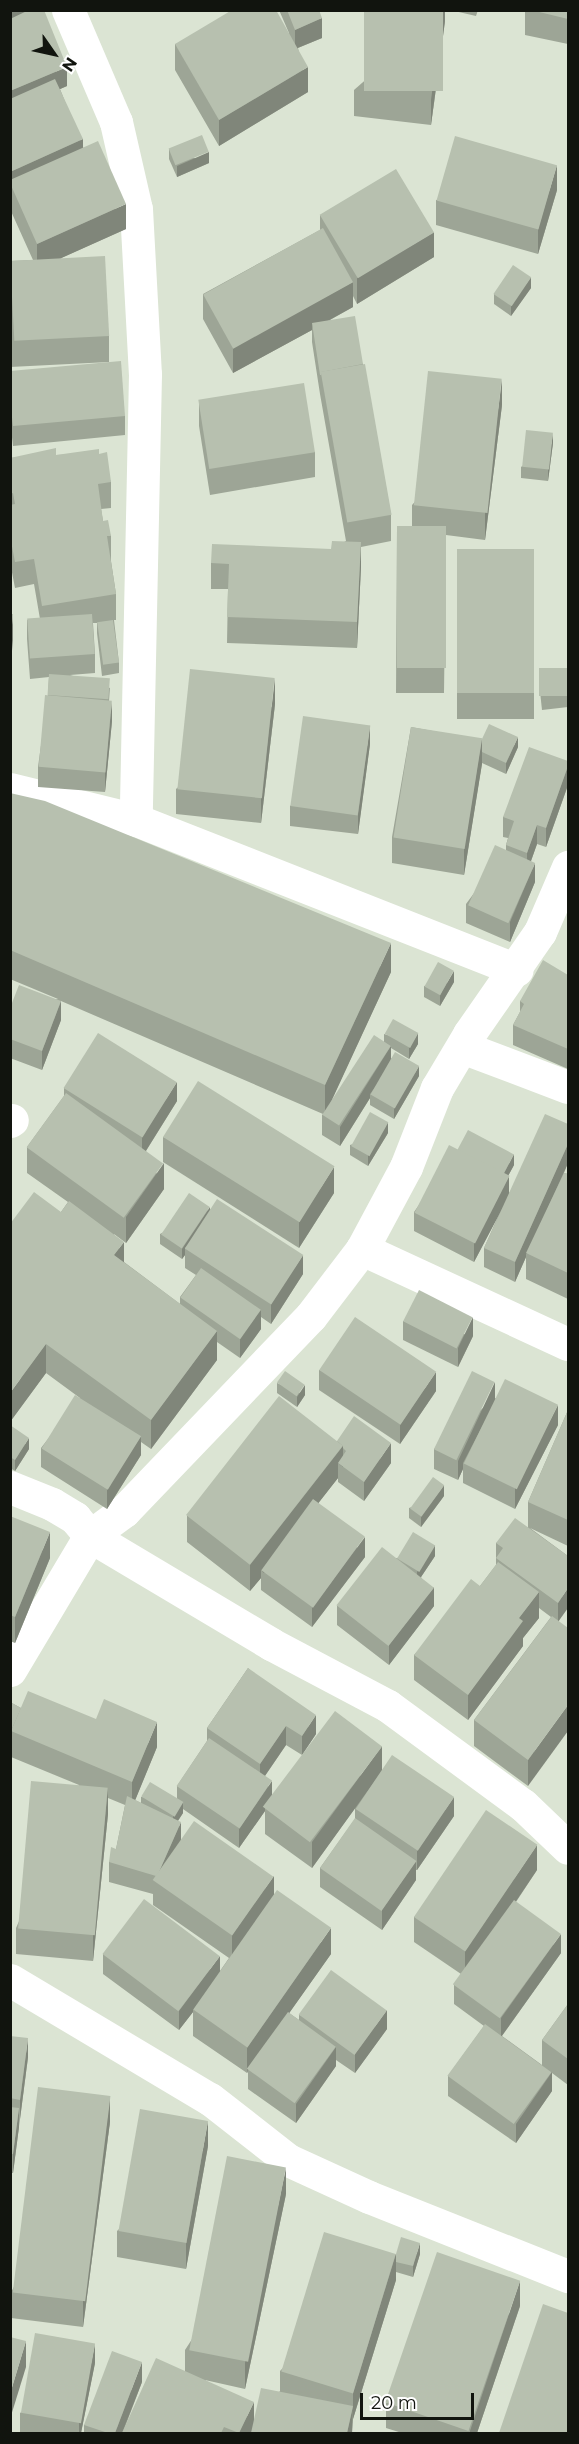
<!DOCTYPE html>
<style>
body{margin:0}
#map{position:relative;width:579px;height:2444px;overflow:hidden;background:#dbe4d3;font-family:Montserrat,sans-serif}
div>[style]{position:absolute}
.minor>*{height:33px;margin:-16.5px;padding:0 16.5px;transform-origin:16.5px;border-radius:16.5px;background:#fff}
.wall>*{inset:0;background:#9da596;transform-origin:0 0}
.shaded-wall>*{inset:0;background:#80867a}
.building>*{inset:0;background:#b7c0af;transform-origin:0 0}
span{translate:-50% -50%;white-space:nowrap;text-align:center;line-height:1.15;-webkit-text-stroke:6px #fff;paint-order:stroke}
.frame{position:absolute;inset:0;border:12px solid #11140e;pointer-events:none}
.north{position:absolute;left:24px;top:24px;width:60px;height:60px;-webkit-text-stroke:4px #fff;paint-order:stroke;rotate:124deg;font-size:16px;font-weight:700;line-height:24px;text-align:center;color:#11140e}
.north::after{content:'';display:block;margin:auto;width:21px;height:27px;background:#11140e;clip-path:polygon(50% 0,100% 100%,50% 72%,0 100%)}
.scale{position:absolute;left:360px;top:2393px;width:114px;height:27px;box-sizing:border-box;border:3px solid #11140e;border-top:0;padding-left:8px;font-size:18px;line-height:21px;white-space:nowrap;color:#11140e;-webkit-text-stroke:4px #fff;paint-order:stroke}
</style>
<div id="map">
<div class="minor">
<i style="left:68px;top:10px;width:122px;rotate:66.8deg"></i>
<i style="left:116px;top:122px;width:89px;rotate:77.1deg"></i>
<i style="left:136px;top:209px;width:165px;rotate:86.9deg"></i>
<i style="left:145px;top:374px;width:446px;rotate:91.2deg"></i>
<i style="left:10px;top:789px;width:130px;rotate:13.8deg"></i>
<i style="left:136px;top:820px;width:409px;rotate:21.5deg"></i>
<i style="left:462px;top:1047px;width:113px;rotate:20.7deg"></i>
<i style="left:10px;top:1121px;width:2px;rotate:-27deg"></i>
<i style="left:362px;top:1249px;width:227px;rotate:24.8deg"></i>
<i style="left:10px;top:1487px;width:45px;rotate:22deg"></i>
<i style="left:52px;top:1504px;width:27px;rotate:31deg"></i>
<i style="left:75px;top:1518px;width:23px;rotate:50deg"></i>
<i style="left:90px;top:1536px;width:211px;rotate:30.8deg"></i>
<i style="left:271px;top:1644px;width:132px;rotate:27.9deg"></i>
<i style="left:388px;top:1706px;width:167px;rotate:36.3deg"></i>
<i style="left:523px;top:1805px;width:62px;rotate:43.7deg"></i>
<i style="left:10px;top:1670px;width:156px;rotate:-59.2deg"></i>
<i style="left:90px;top:1536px;width:42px;rotate:-36.3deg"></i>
<i style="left:124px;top:1511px;width:270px;rotate:-46.2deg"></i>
<i style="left:311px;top:1316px;width:84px;rotate:-52.7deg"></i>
<i style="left:362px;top:1249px;width:93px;rotate:-61.8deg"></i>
<i style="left:406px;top:1167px;width:85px;rotate:-68.6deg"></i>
<i style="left:437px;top:1088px;width:63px;rotate:-59.3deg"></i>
<i style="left:469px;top:1034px;width:124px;rotate:-55.2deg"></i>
<i style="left:540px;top:932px;width:71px;rotate:-66.7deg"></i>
<i style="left:10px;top:1980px;width:233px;rotate:30.8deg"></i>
<i style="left:210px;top:2099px;width:99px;rotate:38deg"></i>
<i style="left:288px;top:2160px;width:89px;rotate:24.6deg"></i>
<i style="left:369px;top:2197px;width:214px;rotate:21.7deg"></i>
</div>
<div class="wall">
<i style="clip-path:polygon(10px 10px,67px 86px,60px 89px,83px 147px,126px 229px,61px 258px,109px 336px,109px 362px,10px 367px,10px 261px,33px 260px,10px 209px)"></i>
<i style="clip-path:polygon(279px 10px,319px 10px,322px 38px,298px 48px,308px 92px,219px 146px,175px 70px,175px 44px,289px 33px)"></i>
<i style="clip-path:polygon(445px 10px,445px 21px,431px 125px,354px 116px,354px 90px)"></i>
<i style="clip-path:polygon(450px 10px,478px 10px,476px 16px)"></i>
<i style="clip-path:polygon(525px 10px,568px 10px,568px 44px,525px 35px)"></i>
<i style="clip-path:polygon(169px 149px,209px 163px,177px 177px,169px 159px)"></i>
<i style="clip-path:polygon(557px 190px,538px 254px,436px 225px,436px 200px)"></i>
<i style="clip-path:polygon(320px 215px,434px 257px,357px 304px,353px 296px,353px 307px,330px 320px,363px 364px,391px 515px,391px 541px,361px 547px,361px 567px,357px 648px,227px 643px,228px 589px,211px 589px,211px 563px,331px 549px,346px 541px,320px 394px,312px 342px,312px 330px,233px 373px,203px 319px,203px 294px,320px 230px)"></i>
<i style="clip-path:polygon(531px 288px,511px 316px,494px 304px,494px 294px)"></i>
<i style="clip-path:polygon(10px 371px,125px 416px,125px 435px,13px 446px,10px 420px)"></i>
<i style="clip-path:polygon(199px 401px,315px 452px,315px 477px,210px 495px,199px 426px)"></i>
<i style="clip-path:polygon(502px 405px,485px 540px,446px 535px,444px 693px,396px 693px,397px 526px,412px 526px,412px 505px)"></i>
<i style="clip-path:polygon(553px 443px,548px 481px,521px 478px,521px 467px)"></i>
<i style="clip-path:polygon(99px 454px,111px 482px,111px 508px,101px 509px,103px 521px,111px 536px,111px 561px,116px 594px,116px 620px,114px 620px,119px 663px,119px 673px,102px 676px,97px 633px,97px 623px,93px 623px,95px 654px,95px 673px,70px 675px,110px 688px,109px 701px,112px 721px,105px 792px,38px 787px,38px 767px,48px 695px,49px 677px,30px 679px,27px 639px,27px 620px,40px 619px,34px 584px,15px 588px,10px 562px,10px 458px,56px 455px)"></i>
<i style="left:457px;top:549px;width:77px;height:170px"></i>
<i style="clip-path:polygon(568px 668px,568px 707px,542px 710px,539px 682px,539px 671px)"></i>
<i style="clip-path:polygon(275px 704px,261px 823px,176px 814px,176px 789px)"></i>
<i style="clip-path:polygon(411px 727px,518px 747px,506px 774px,482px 763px,464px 875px,392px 863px,392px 837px)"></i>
<i style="clip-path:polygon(370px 744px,358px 834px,290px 826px,290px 806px)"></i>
<i style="clip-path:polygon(568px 766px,568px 785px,546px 847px,537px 844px,531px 861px,535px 882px,510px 942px,466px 923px,466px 904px,506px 850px,506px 845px,508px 838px,503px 837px,503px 817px)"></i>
<i style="clip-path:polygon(10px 793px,391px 972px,331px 1101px,384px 1042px,384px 1034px,418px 1044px,409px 1059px,391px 1048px,391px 1058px,419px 1076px,394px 1119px,370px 1105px,370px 1098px,340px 1146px,322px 1135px,322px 1115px,323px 1114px,61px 1001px,61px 1020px,42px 1070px,10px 1058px,10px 1008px,58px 999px,10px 979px)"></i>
<i style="clip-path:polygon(568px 975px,568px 1069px,513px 1045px,513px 1025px,520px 1012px,520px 1001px)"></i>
<i style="clip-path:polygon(454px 982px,440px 1006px,424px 997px,424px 986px)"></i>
<i style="clip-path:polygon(64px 1088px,177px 1101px,146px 1151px,164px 1189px,126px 1243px,114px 1234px,124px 1262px,180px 1304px,180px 1297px,196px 1275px,185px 1268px,185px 1255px,182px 1259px,160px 1244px,160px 1234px,210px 1209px,303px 1274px,271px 1324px,261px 1317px,261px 1329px,240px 1358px,217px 1342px,217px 1360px,151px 1449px,141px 1442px,141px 1455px,107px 1509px,41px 1467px,41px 1448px,80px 1398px,46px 1373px,10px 1422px,61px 1212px,68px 1202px,27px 1173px,27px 1147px,64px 1096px)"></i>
<i style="clip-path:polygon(568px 1124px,568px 1163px,564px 1173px,568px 1174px,568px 1299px,526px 1279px,526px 1257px,515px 1282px,484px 1267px,484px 1248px,501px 1210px,474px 1262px,414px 1231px,414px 1212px,458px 1150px,514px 1165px,508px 1176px,509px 1193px)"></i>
<i style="clip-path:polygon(388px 1133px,368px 1166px,350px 1155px,350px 1145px)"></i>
<i style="clip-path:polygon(163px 1137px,334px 1193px,299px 1248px,163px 1162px)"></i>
<i style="clip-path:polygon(403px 1321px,473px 1336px,458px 1367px,403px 1340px)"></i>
<i style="clip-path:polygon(319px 1370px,436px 1391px,400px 1444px,319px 1390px)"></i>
<i style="clip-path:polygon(277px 1383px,305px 1395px,297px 1407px,277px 1393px)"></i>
<i style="clip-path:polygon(495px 1398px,558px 1425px,515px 1509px,463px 1483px,463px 1469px,458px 1480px,434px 1469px,434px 1449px)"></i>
<i style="clip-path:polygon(568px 1410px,568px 1546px,530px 1528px,568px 1556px,559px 1621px,528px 1786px,474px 1746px,474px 1720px,551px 1617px,539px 1608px,539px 1618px,523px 1638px,523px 1646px,468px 1720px,414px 1680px,414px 1655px,480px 1586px,496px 1565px,496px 1543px,528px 1527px,528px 1502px)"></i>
<i style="clip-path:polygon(10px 1425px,29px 1449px,15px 1471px,10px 1468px)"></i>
<i style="clip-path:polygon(337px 1441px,391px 1463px,364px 1501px,338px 1482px,338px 1478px,318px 1503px,365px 1557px,312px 1627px,261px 1590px,261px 1578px,250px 1591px,187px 1542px,187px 1516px)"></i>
<i style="clip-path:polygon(444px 1496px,421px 1527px,409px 1518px,409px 1508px)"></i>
<i style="clip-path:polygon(10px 1516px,50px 1558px,15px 1643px,10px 1641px)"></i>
<i style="clip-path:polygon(435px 1556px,421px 1577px,434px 1606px,389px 1665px,337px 1625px,337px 1606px,396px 1558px)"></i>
<i style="clip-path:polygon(248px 1668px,316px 1734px,302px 1755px,286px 1745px,265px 1776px,272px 1798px,382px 1770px,454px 1816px,417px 1870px,416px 1870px,416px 1880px,382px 1930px,320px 1887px,320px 1868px,355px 1819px,355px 1808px,358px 1804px,312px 1868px,265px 1834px,265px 1811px,239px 1848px,183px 1809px,183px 1813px,178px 1821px,181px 1840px,274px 1894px,331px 1954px,289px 2013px,299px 2020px,299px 2015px,387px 2029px,355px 2073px,336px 2060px,336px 2066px,296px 2123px,248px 2089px,248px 2072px,247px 2073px,193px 2036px,193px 2012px,179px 2030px,103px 1974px,103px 1954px,220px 1971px,229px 1958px,153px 1905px,153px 1894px,109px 1882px,109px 1862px,116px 1849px,125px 1805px,108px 1798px,108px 1814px,93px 1961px,16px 1954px,16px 1928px,79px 1785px,11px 1757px,10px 1702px,21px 1708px,157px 1747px,135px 1800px,141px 1803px,141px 1797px,177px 1799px,177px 1786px,207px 1741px,207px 1728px)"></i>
<i style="clip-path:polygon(537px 1870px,516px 1902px,561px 1953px,502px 2036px,542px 2065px,542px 2040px,568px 2004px,568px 2085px,552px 2073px,552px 2091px,516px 2143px,448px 2096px,448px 2076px,484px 2026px,454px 2004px,454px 1985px,461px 1974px,414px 1942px,414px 1917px)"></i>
<i style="clip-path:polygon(10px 2036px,28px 2057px,13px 2173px,10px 2173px)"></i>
<i style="clip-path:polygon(110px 2122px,83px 2327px,11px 2318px,11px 2292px)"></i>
<i style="clip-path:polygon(208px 2146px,186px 2269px,117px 2257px,117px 2231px)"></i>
<i style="clip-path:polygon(286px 2194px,245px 2389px,205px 2380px,254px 2422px,280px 2391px,280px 2371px,396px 2254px,420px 2254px,413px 2277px,396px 2272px,396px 2280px,353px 2419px,352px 2433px,251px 2433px,252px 2432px,251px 2433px,84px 2433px,84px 2425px,142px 2382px,124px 2430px,185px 2371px,185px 2350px)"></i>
<i style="clip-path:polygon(520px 2306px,477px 2433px,402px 2433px,386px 2428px,386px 2403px)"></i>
<i style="clip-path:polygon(95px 2363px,81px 2433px,28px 2433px,20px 2432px,20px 2413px)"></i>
</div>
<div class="shaded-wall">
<i style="clip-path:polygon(10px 10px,35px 10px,10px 26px)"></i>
<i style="clip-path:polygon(443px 10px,445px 10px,445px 21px,431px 125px,431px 100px)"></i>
<i style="clip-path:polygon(322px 18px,322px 38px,295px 49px,295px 30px)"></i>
<i style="clip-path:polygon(67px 67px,67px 86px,10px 111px,10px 91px)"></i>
<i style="clip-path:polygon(308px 67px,308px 92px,219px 146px,219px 120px)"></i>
<i style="clip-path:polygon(83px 139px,83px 158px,10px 183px,10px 172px)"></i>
<i style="clip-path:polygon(209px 152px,209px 163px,177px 177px,177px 166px)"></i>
<i style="clip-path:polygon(557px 165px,557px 190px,538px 254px,538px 229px)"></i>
<i style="clip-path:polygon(126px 204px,126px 229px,37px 269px,37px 244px)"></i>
<i style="clip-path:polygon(434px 232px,434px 257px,357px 304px,357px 278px)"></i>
<i style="clip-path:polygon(531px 277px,531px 288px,511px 316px,511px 305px)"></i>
<i style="clip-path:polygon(353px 282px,353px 307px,313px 329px,312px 323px,312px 330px,233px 373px,233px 347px)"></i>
<i style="clip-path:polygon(502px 379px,502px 405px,485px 540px,485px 514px)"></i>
<i style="clip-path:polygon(553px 433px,553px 443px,548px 481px,548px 470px)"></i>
<i style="clip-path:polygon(361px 542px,361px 567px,357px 648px,357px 622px)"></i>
<i style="clip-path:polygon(13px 614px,13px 640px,10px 673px,10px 647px)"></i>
<i style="clip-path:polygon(275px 678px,275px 704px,261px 823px,261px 798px)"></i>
<i style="clip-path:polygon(112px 701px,112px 721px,105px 792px,105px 773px)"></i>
<i style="clip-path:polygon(370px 725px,370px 744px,358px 834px,358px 815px)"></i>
<i style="clip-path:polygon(518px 737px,518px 747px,506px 774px,506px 763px)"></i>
<i style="clip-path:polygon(482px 738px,482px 764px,464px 875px,464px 849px)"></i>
<i style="clip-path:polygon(568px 766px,568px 785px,546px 847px,546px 828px)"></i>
<i style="clip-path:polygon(537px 825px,537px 844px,527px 872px,527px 853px)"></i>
<i style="clip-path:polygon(535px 863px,535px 882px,510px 942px,510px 922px)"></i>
<i style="clip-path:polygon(391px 943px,391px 972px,325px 1115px,325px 1085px)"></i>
<i style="clip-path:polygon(454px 971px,454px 982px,440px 1006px,440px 995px)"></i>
<i style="clip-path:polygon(61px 1001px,61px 1020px,42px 1070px,42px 1051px)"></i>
<i style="clip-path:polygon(418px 1033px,418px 1044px,409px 1059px,409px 1048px)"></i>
<i style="clip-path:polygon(391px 1046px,391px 1066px,370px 1094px,370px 1098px,340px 1146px,340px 1127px)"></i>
<i style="clip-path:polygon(419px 1066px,419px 1076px,394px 1119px,394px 1108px)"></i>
<i style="clip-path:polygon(177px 1082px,177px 1101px,142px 1157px,142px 1137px)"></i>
<i style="clip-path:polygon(388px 1122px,388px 1133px,368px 1166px,368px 1155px)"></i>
<i style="clip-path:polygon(568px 1144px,568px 1163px,527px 1254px,526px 1253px,526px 1257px,515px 1282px,515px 1262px)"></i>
<i style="clip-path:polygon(514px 1154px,514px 1165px,502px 1187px,502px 1177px)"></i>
<i style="clip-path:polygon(164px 1163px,164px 1189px,126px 1243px,126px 1217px)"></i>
<i style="clip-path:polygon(334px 1167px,334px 1193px,299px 1248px,299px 1222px)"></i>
<i style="clip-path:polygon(509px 1176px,509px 1196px,474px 1262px,474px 1243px)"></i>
<i style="clip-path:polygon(210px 1207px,210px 1218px,185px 1248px,185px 1255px,182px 1259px,182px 1249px)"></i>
<i style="clip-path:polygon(124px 1242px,124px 1272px,114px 1255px)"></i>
<i style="clip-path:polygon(303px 1255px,303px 1274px,271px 1324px,271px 1304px)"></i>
<i style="clip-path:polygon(261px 1310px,261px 1329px,240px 1358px,240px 1338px)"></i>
<i style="clip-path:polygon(473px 1317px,473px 1336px,458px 1367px,458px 1348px)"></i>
<i style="clip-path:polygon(217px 1331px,217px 1360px,151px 1449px,151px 1420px)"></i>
<i style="clip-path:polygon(46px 1344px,46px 1373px,10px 1422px,10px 1393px)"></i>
<i style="clip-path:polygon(436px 1372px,436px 1391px,400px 1444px,400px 1425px)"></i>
<i style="clip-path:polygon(495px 1382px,495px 1402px,463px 1463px,463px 1469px,458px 1480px,458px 1461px)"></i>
<i style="clip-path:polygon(305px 1385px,305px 1395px,297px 1407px,297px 1397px)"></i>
<i style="clip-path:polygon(558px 1405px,558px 1425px,515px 1509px,515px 1489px)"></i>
<i style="clip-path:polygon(141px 1436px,141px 1455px,107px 1509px,107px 1489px)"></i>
<i style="clip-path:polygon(29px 1438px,29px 1449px,15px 1471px,15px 1460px)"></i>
<i style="clip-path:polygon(391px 1443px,391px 1463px,364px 1501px,364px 1482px)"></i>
<i style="clip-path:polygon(343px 1446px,343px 1467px,338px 1463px,338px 1478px,264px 1573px,261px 1570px,261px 1578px,250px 1591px,250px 1565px)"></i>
<i style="clip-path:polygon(444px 1485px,444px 1496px,421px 1527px,421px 1516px)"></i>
<i style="clip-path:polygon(50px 1532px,50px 1558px,15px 1643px,15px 1617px)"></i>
<i style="clip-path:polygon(365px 1537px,365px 1557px,312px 1627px,312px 1608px)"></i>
<i style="clip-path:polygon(435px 1545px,435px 1556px,417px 1583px,417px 1572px)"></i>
<i style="clip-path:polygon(434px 1587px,434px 1606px,389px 1665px,389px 1645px)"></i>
<i style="clip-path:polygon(568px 1588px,568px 1608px,558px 1622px,558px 1603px)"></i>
<i style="clip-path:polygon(539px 1592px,539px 1618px,523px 1638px,523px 1646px,468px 1720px,468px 1695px,519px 1618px)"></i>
<i style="clip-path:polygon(568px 1705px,568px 1731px,528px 1786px,528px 1760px)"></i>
<i style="clip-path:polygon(316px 1715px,316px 1734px,302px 1755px,302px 1736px)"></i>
<i style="clip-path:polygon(157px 1722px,157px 1747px,132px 1808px,132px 1782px)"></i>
<i style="clip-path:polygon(286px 1726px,286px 1745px,260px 1783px,260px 1764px)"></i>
<i style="clip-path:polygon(382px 1746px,382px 1771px,312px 1868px,312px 1842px)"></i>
<i style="clip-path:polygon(272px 1781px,272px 1801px,265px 1808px,265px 1811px,239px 1848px,239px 1829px)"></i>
<i style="clip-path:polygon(108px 1788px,108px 1814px,93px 1961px,93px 1935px)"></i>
<i style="clip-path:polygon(454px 1797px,454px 1816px,417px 1870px,417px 1851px)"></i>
<i style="clip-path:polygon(183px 1802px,183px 1813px,173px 1828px,173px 1817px)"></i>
<i style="clip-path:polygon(181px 1822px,181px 1841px,157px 1876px)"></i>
<i style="clip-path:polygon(537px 1845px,537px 1870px,465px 1977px,465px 1951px)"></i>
<i style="clip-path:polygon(416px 1861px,416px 1880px,382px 1930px,382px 1910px)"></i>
<i style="clip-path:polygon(274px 1876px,274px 1902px,232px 1961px,232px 1935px)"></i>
<i style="clip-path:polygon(331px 1928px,331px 1954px,249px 2070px,248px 2069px,247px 2073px,247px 2048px)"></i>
<i style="clip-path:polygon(561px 1934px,561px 1953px,501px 2037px,501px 2018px)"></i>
<i style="clip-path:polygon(220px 1956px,220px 1976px,193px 2010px,193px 2012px,179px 2030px,179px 2011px)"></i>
<i style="clip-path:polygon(387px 2010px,387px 2029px,355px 2073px,355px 2054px)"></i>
<i style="clip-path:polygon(28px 2038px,28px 2057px,20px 2119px,20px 2100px)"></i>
<i style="clip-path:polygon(336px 2047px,336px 2066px,296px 2123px,296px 2104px)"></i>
<i style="clip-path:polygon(552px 2072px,552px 2091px,516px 2143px,516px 2124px)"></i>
<i style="clip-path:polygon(110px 2096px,110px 2122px,83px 2327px,83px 2301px)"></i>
<i style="clip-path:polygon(19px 2108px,19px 2127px,13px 2173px,13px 2154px)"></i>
<i style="clip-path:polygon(208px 2121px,208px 2146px,186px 2269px,186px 2244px)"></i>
<i style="clip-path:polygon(286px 2168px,286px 2194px,245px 2389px,245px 2363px)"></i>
<i style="clip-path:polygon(420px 2243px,420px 2254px,413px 2277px,413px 2266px)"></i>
<i style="clip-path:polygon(396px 2254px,396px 2280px,353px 2419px,353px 2393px)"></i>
<i style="clip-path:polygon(520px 2281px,520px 2306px,477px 2433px,470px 2433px,470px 2431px)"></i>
<i style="clip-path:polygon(26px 2341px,26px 2367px,10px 2419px,10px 2394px)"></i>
<i style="clip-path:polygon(95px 2344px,95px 2363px,81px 2433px,79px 2433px,79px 2424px)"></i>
<i style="clip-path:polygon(142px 2362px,142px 2382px,122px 2433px,115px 2433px)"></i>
<i style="clip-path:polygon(254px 2402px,254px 2427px,251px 2433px,239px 2433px)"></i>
<i style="clip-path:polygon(353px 2406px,352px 2433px,347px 2433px)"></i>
</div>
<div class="building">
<i style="clip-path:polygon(29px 10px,44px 10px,67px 67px,10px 91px,10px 19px)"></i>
<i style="clip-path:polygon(232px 10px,276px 10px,308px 67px,219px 120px,175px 44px)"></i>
<i style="clip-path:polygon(287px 10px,319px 10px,322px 18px,295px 30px)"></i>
<i style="left:364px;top:10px;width:79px;height:81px"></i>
<i style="clip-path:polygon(531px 10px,568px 10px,568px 19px)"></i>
<i style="clip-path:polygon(55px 79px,83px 139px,10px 172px,10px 99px)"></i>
<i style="left:202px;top:135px;width:18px;height:36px;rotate:68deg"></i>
<i style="left:455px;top:136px;width:106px;height:67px;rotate:16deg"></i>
<i style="clip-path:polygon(98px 141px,126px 204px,37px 244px,10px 183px,10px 180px)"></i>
<i style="left:396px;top:169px;width:74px;height:89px;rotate:59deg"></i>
<i style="left:323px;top:228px;width:62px;height:137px;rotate:61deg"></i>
<i style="left:105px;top:256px;width:80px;height:95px;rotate:87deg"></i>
<i style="left:513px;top:265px;width:22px;height:35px;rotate:34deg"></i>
<i style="clip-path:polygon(355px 316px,363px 364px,321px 372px,321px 375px,320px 375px,312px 323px)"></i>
<i style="clip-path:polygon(121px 361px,125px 416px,13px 426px,10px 401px,10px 371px)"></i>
<i style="left:365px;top:364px;width:153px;height:45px;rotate:80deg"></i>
<i style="left:428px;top:371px;width:74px;height:135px;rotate:6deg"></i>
<i style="left:304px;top:383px;width:70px;height:107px;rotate:81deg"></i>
<i style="left:526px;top:430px;width:27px;height:37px;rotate:6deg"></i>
<i style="clip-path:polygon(56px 448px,56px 455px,99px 449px,99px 454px,107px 452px,111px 482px,98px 484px,103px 521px,108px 520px,111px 536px,107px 536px,116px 594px,42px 606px,34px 559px,15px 562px,10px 536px,10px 505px,15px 504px,13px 493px,10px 494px,10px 458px)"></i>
<i style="left:397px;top:526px;width:49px;height:142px"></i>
<i style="clip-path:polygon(332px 541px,361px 542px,357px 622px,227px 617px,229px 564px,211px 563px,212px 544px,331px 549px)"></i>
<i style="left:457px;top:549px;width:77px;height:144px"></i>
<i style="clip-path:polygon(10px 614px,13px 614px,10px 647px)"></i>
<i style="left:92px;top:614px;width:40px;height:65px;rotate:86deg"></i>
<i style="left:113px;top:620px;width:43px;height:16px;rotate:82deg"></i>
<i style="left:568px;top:668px;width:28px;height:29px;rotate:90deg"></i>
<i style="left:190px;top:669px;width:85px;height:121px;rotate:6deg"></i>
<i style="left:49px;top:674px;width:61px;height:21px;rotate:4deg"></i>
<i style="left:45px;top:695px;width:67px;height:72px;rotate:5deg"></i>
<i style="left:303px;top:716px;width:68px;height:91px;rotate:8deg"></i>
<i style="clip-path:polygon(489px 724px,518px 737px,506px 763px,482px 752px,482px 739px)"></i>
<i style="left:411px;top:727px;width:72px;height:112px;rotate:9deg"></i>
<i style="clip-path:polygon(529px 747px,568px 761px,568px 766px,546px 828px,537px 825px,527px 853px,506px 845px,514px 821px,503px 817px)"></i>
<i style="clip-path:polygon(10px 793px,45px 801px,391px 943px,325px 1085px,10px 950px)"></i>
<i style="left:495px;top:845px;width:44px;height:66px;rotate:24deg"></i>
<i style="clip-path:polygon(543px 960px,568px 975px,568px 1049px,513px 1025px,524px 1004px,520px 1001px)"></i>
<i style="left:438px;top:962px;width:18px;height:28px;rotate:29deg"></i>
<i style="clip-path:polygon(19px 985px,61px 1001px,42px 1051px,10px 1039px,10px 1008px)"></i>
<i style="left:393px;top:1019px;width:29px;height:17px;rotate:29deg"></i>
<i style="left:98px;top:1033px;width:93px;height:65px;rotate:32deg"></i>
<i style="left:374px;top:1035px;width:20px;height:95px;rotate:33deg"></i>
<i style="left:395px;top:1052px;width:28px;height:49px;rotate:30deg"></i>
<i style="left:198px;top:1081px;width:161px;height:66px;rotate:32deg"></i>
<i style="left:66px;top:1093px;width:120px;height:67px;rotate:36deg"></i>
<i style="left:370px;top:1112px;width:21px;height:39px;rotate:29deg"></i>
<i style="clip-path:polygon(545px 1114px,568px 1124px,568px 1144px,515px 1262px,484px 1248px)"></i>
<i style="left:468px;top:1130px;width:52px;height:23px;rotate:28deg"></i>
<i style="left:449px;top:1145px;width:68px;height:76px;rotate:27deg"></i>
<i style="clip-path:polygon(564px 1173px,568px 1174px,568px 1273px,526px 1253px)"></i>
<i style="clip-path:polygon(34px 1192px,61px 1212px,69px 1201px,124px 1242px,114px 1255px,217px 1331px,151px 1420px,46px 1344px,10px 1393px,10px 1224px)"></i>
<i style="left:189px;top:1193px;width:25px;height:50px;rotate:34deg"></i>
<i style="left:217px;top:1199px;width:103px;height:59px;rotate:33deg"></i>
<i style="left:201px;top:1268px;width:73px;height:36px;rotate:35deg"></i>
<i style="left:419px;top:1290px;width:60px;height:35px;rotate:27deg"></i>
<i style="left:355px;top:1317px;width:98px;height:64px;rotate:34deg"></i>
<i style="left:285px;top:1371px;width:24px;height:14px;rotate:35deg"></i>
<i style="left:472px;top:1371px;width:25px;height:87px;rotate:26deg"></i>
<i style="left:505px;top:1379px;width:59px;height:94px;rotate:26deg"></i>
<i style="left:75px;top:1395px;width:78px;height:63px;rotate:32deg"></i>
<i style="left:279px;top:1396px;width:81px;height:151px;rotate:38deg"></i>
<i style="clip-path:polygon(568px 1410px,568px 1520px,528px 1502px)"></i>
<i style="clip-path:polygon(354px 1416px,391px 1443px,364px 1482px,338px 1463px,346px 1451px,343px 1448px,343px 1446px,337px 1441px)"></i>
<i style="clip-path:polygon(10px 1425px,29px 1438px,15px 1460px,10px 1457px)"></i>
<i style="left:433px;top:1477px;width:14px;height:39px;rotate:36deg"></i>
<i style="left:313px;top:1499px;width:64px;height:88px;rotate:36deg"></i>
<i style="clip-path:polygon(10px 1516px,50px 1532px,15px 1617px,10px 1615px)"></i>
<i style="clip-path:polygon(515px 1518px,568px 1556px,568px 1588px,558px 1603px,496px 1558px,503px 1548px,496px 1543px)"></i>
<i style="left:413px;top:1532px;width:26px;height:31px;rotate:31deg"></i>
<i style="left:382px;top:1547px;width:66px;height:74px;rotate:38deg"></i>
<i style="clip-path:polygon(498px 1562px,539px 1592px,519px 1618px,523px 1621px,468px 1695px,414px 1655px,471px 1579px,480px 1586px)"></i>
<i style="clip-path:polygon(552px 1616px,568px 1628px,568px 1705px,528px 1760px,474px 1720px)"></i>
<i style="clip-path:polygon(248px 1668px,316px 1715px,302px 1736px,286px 1726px,260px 1764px,207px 1728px)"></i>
<i style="clip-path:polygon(28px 1691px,96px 1719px,104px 1699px,157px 1722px,132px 1782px,11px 1731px)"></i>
<i style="clip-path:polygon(10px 1702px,21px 1708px,11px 1731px,10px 1736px)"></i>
<i style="left:335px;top:1711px;width:59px;height:120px;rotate:37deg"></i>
<i style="left:209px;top:1738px;width:76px;height:58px;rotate:34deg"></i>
<i style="left:392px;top:1755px;width:75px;height:65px;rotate:34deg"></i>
<i style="left:31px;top:1781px;width:77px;height:148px;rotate:5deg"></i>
<i style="left:150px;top:1782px;width:39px;height:17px;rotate:31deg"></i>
<i style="clip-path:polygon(127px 1796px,181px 1822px,159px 1872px,156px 1876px,109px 1862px,111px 1847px,116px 1849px)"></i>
<i style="left:486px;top:1810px;width:62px;height:129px;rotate:34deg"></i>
<i style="left:355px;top:1818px;width:75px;height:61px;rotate:35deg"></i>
<i style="left:194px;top:1821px;width:97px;height:72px;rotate:35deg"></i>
<i style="left:277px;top:1890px;width:66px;height:146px;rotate:35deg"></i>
<i style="left:144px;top:1899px;width:95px;height:69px;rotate:37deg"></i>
<i style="left:514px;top:1900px;width:58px;height:104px;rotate:36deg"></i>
<i style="left:331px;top:1970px;width:69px;height:55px;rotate:36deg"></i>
<i style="clip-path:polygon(568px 2004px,568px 2059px,542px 2040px)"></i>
<i style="left:288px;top:2012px;width:59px;height:70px;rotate:36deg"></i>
<i style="left:485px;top:2024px;width:82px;height:64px;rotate:36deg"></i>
<i style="clip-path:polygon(10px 2036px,28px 2038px,20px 2100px,10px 2098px)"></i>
<i style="left:38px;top:2087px;width:73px;height:207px;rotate:7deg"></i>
<i style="clip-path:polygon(10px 2107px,19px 2108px,13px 2154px,10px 2154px)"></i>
<i style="left:140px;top:2109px;width:69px;height:124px;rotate:10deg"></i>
<i style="left:227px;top:2156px;width:60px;height:198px;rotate:11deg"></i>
<i style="left:324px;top:2232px;width:75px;height:146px;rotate:17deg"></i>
<i style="clip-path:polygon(401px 2237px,420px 2243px,413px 2266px,396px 2262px,396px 2254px)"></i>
<i style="left:437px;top:2252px;width:88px;height:159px;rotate:19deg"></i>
<i style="clip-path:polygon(543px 2304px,568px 2313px,568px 2433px,499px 2433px)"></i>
<i style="left:35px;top:2333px;width:61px;height:81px;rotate:10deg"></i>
<i style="clip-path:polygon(10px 2337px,26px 2341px,10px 2394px)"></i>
<i style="clip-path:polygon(112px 2351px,142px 2362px,115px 2433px,108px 2433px,84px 2425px)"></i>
<i style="clip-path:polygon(156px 2358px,254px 2402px,239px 2433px,224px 2427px,221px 2433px,122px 2433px)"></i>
<i style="clip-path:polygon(261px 2388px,353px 2406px,347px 2433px,251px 2433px)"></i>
</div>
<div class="frame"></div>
<div class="north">N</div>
<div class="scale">20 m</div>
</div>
